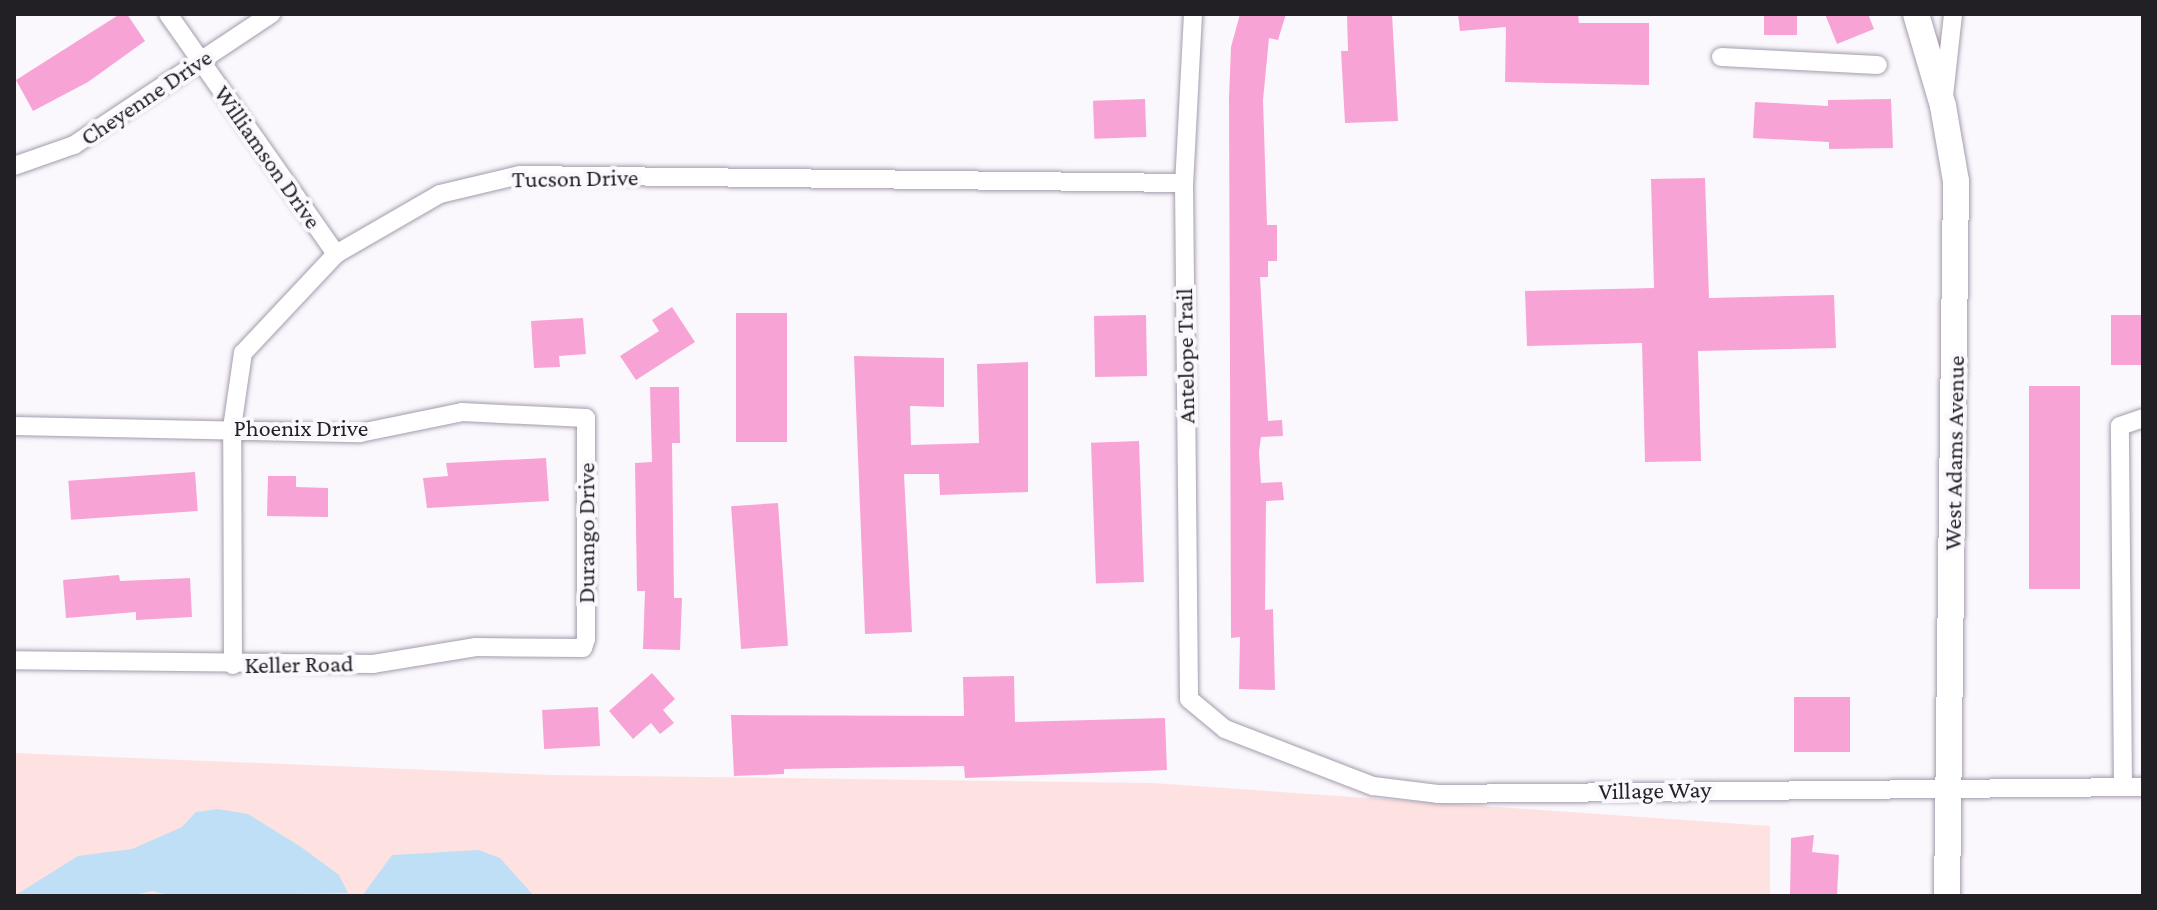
<!DOCTYPE html>
<style>
body{margin:0}
#map{position:relative;width:2157px;height:910px;overflow:hidden;background:#faf8fc;font-family:"Crimson Pro",serif}
div>[style]{position:absolute}
.green>*{inset:0;background:#fee2e2}
.water>*{inset:0;background:#bedff6}
.building>*{inset:0;background:#f8a3d6;transform-origin:0 0}
.roads{filter:drop-shadow(0 0 2px #a49bad) drop-shadow(0 0 2px #a49bad)}
.street>*{height:18px;margin:-9px;padding:0 9px;transform-origin:9px;border-radius:9px;background:#fff}
.secondary>*{height:26px;margin:-13px;padding:0 13px;transform-origin:13px;border-radius:13px;background:#fff}
span{translate:-50% -50%;white-space:nowrap;text-align:center;line-height:1.15;-webkit-text-stroke:8px #faf8fc;paint-order:stroke}
.street-label{font-size:24px;color:#221f25}
.frame{position:absolute;inset:0;border:16px solid #221f25;pointer-events:none}
</style>
<div id="map">
<div class="green">
<i style="clip-path:polygon(14px 753px,552px 775px,1153px 783px,1770px 826px,1770px 896px,14px 896px)"></i>
</div>
<div class="water">
<i style="clip-path:polygon(218px 809px,248px 814px,301px 847px,339px 875px,348px 893px,173px 896px,152px 891px,129px 896px,14px 896px,78px 856px,132px 849px,182px 827px,196px 812px)"></i>
<i style="clip-path:polygon(478px 850px,500px 858px,534px 896px,362px 896px,392px 855px)"></i>
</div>
<div class="building">
<i style="clip-path:polygon(120px 14px,127px 14px,145px 41px,88px 82px,33px 111px,16px 80px)"></i>
<i style="clip-path:polygon(1240px 14px,1286px 14px,1278px 40px,1269px 38px,1263px 100px,1267px 225px,1277px 225px,1277px 261px,1268px 261px,1268px 277px,1260px 277px,1268px 421px,1282px 420px,1283px 436px,1261px 437px,1259px 452px,1261px 483px,1282px 482px,1284px 500px,1266px 501px,1265px 610px,1273px 609px,1275px 690px,1239px 689px,1240px 637px,1231px 638px,1229px 98px,1231px 47px)"></i>
<i style="clip-path:polygon(1347px 14px,1392px 14px,1398px 121px,1345px 123px,1341px 51px,1348px 51px)"></i>
<i style="clip-path:polygon(1458px 14px,1578px 14px,1579px 23px,1649px 23px,1649px 85px,1505px 82px,1506px 27px,1460px 31px)"></i>
<i style="left:1764px;top:14px;width:33px;height:21px"></i>
<i style="clip-path:polygon(1825px 14px,1868px 14px,1874px 29px,1837px 44px)"></i>
<i style="left:1145px;top:99px;width:38px;height:52px;rotate:88deg"></i>
<i style="clip-path:polygon(1891px 99px,1893px 148px,1829px 149px,1829px 142px,1753px 138px,1755px 102px,1828px 106px,1828px 100px)"></i>
<i style="clip-path:polygon(1705px 178px,1709px 298px,1834px 295px,1836px 348px,1698px 351px,1701px 461px,1645px 462px,1642px 343px,1527px 346px,1525px 291px,1654px 288px,1651px 179px)"></i>
<i style="clip-path:polygon(672px 307px,695px 342px,636px 380px,620px 356px,659px 331px,652px 320px)"></i>
<i style="left:736px;top:313px;width:51px;height:129px"></i>
<i style="left:1146px;top:315px;width:61px;height:52px;rotate:89deg"></i>
<i style="left:2111px;top:315px;width:32px;height:50px"></i>
<i style="clip-path:polygon(583px 318px,586px 354px,559px 356px,560px 367px,534px 368px,531px 321px)"></i>
<i style="clip-path:polygon(854px 356px,944px 358px,944px 407px,910px 406px,911px 445px,979px 443px,977px 364px,1028px 362px,1028px 492px,940px 495px,939px 474px,904px 474px,912px 632px,865px 634px)"></i>
<i style="left:2029px;top:386px;width:51px;height:203px"></i>
<i style="clip-path:polygon(650px 387px,679px 387px,680px 443px,672px 443px,674px 598px,682px 598px,680px 650px,643px 649px,645px 591px,637px 591px,635px 463px,652px 462px)"></i>
<i style="left:1139px;top:441px;width:141px;height:48px;rotate:88deg"></i>
<i style="clip-path:polygon(546px 458px,549px 501px,427px 508px,423px 478px,448px 476px,446px 463px)"></i>
<i style="left:195px;top:472px;width:39px;height:127px;rotate:86deg"></i>
<i style="clip-path:polygon(268px 476px,296px 476px,296px 487px,328px 488px,328px 517px,267px 516px)"></i>
<i style="left:778px;top:503px;width:143px;height:47px;rotate:86deg"></i>
<i style="clip-path:polygon(119px 575px,120px 581px,190px 578px,192px 617px,136px 620px,136px 612px,66px 618px,63px 580px)"></i>
<i style="clip-path:polygon(652px 673px,675px 699px,663px 710px,674px 723px,660px 734px,651px 723px,633px 739px,609px 711px)"></i>
<i style="clip-path:polygon(1014px 676px,1015px 722px,1165px 718px,1167px 770px,965px 778px,964px 766px,784px 769px,784px 774px,734px 776px,731px 715px,964px 716px,963px 677px)"></i>
<i style="left:1794px;top:697px;width:56px;height:55px"></i>
<i style="left:598px;top:707px;width:39px;height:56px;rotate:87deg"></i>
<i style="clip-path:polygon(1814px 835px,1812px 852px,1839px 855px,1837px 896px,1790px 896px,1791px 838px)"></i>
</div>
<div class="roads">
<div class="street">
<i style="left:168px;top:14px;width:293px;rotate:55deg"></i>
<i style="left:1193px;top:14px;width:169px;rotate:93deg"></i>
<i style="left:1184px;top:183px;width:516px;rotate:89.44deg"></i>
<i style="left:1189px;top:699px;width:47px;rotate:39.8deg"></i>
<i style="left:1225px;top:729px;width:159px;rotate:21.1deg"></i>
<i style="left:1373px;top:786px;width:65px;rotate:7deg"></i>
<i style="left:1438px;top:794px;width:705px;rotate:-0.57deg"></i>
<i style="left:1721px;top:57px;width:157px;rotate:2.9deg"></i>
<i style="left:1944px;top:96px;width:82px;rotate:-83.7deg"></i>
<i style="left:14px;top:166px;width:64px;rotate:-19.3deg"></i>
<i style="left:74px;top:145px;width:237px;rotate:-33.6deg"></i>
<i style="left:14px;top:426px;width:346px;rotate:1.2deg"></i>
<i style="left:360px;top:433px;width:104px;rotate:-11.6deg"></i>
<i style="left:462px;top:412px;width:124px;rotate:2.8deg"></i>
<i style="left:586px;top:418px;width:221px;rotate:90deg"></i>
<i style="left:586px;top:639px;width:9px;rotate:108deg"></i>
<i style="left:583px;top:648px;width:107px;rotate:-179.5deg"></i>
<i style="left:476px;top:647px;width:104px;rotate:170.6deg"></i>
<i style="left:373px;top:664px;width:359px;rotate:-179.4deg"></i>
<i style="left:233px;top:665px;width:237px;rotate:-90.2deg"></i>
<i style="left:232px;top:428px;width:76px;rotate:-81.7deg"></i>
<i style="left:243px;top:353px;width:136px;rotate:-46.8deg"></i>
<i style="left:336px;top:254px;width:120px;rotate:-30deg"></i>
<i style="left:440px;top:194px;width:82px;rotate:-13.4deg"></i>
<i style="left:520px;top:175px;width:664px;rotate:0.69deg"></i>
<i style="left:2123px;top:787px;width:361px;rotate:-90.5deg"></i>
<i style="left:2120px;top:426px;width:24px;rotate:-19deg"></i>
</div>
<div class="secondary">
<i style="left:1916px;top:14px;width:96px;rotate:73.6deg"></i>
<i style="left:1943px;top:106px;width:76px;rotate:80.2deg"></i>
<i style="left:1956px;top:181px;width:715px;rotate:90.72deg"></i>
</div>
</div>
<div class="street-label">
<span style="left:146px;top:97px;rotate:-34deg">Cheyenne Drive</span>
<span style="left:268px;top:157px;rotate:55deg">Williamson Drive</span>
<span style="left:575px;top:178px;rotate:-1deg">Tucson Drive</span>
<span style="left:1185px;top:356px;rotate:-91deg">Antelope Trail</span>
<span style="left:301px;top:428px">Phoenix Drive</span>
<span style="left:1954px;top:453px;rotate:-89deg">West Adams Avenue</span>
<span style="left:586px;top:533px;rotate:-90deg">Durango Drive</span>
<span style="left:299px;top:664px;rotate:-1deg">Keller Road</span>
<span style="left:1655px;top:790px;rotate:-1deg">Village Way</span>
</div>
<div class="frame"></div>
</div>
